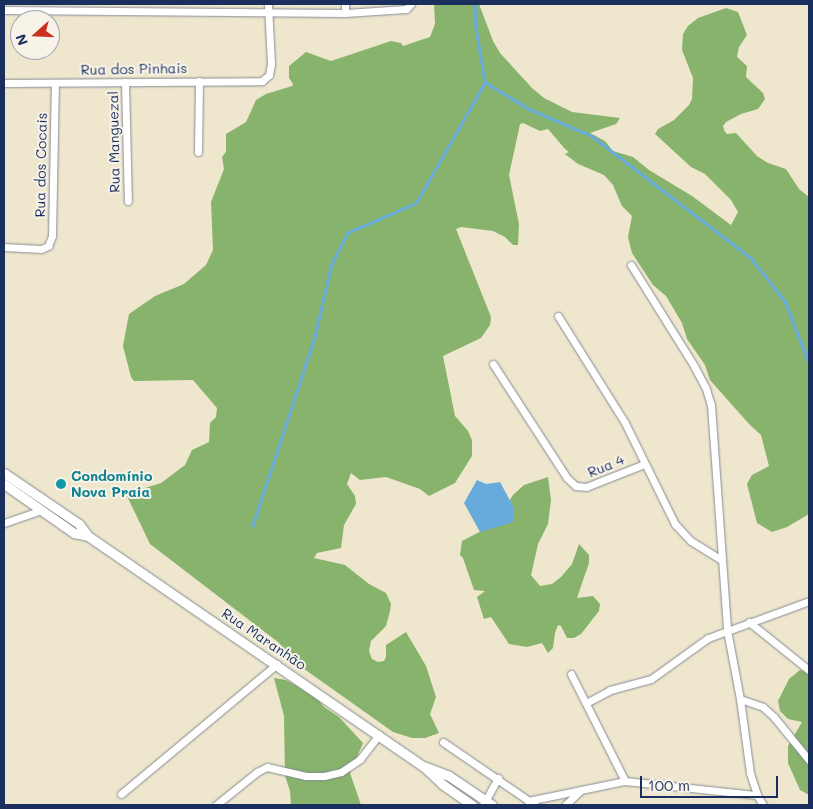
<!DOCTYPE html>
<meta charset="utf-8">
<style>
body{margin:0}
#map{position:relative;width:813px;height:809px;overflow:hidden;background:#efe7cd;font-family:Mali,sans-serif}
div>[style]{position:absolute}
.forest>*{inset:0;background:#87b36c}
.water>*{inset:0;background:#67abdc}
.stream>*{height:2.5px;margin:-1.25px;padding:0 1.25px;transform-origin:1.25px;border-radius:1.25px;background:#67abdc}
.roads{filter:drop-shadow(0 0 1px #858b96) drop-shadow(0 0 1px #858b96)}
.minor>*{height:7px;margin:-3.5px;padding:0 3.5px;transform-origin:3.5px;border-radius:3.5px;background:#fff}
.tertiary>*{height:9px;margin:-4.5px;padding:0 4.5px;transform-origin:4.5px;border-radius:4.5px;background:#fff}
.dots>*{width:14px;height:14px;translate:-50% -50%;box-sizing:border-box;border:2px solid #f7f3e8;border-radius:50%}
span{translate:-50% -50%;white-space:nowrap;text-align:center;line-height:1.15;-webkit-text-stroke:4px #f7f3e8;paint-order:stroke}
.street-label{font-size:14px;color:#1b2f5e}
.culture-label{font-size:14px;color:#0d838f;font-weight:700}
.left{translate:0 -50%;text-align:left}
.frame{position:absolute;inset:0;border:5px solid #1b2f5e;pointer-events:none}
.north{position:absolute;left:10px;top:10px;width:50px;height:50px;box-sizing:border-box;background:#f7f3e8;border:1px solid #9fa5b1;border-radius:50%;rotate:250deg;font-size:14px;font-weight:700;line-height:20px;text-align:center;color:#1b2f5e}
.north::after{content:'';display:block;margin:auto;width:18px;height:22px;background:#c8321e;clip-path:polygon(50% 0,100% 100%,50% 72%,0 100%)}
.scale{position:absolute;left:640px;top:776px;width:138px;height:22px;box-sizing:border-box;border:2px solid #1b2f5e;border-top:0;padding-left:6px;font-size:15px;line-height:18px;white-space:nowrap;color:#1b2f5e;-webkit-text-stroke:4px #f7f3e8;paint-order:stroke}
</style>
<div id="map">
<div class="forest">
<i style="clip-path:polygon(434px 4px,479px 4px,493px 41px,500px 53px,532px 88px,544px 98px,572px 112px,620px 118px,616px 124px,590px 133px,605px 141px,613px 151px,633px 157px,649px 170px,692px 196px,731px 225px,738px 212px,731px 200px,705px 174px,691px 167px,655px 134px,658px 129px,674px 120px,689px 105px,692px 99px,693px 78px,682px 50px,683px 34px,688px 26px,698px 18px,726px 8px,738px 12px,747px 35px,739px 47px,737px 57px,747px 66px,746px 77px,763px 93px,765px 99px,758px 109px,741px 114px,726px 122px,723px 126px,725px 132px,727px 134px,736px 133px,757px 156px,768px 163px,786px 169px,799px 189px,809px 197px,809px 514px,787px 527px,772px 532px,757px 523px,747px 484px,752px 475px,769px 466px,761px 435px,749px 424px,710px 380px,705px 365px,687px 339px,682px 323px,666px 296px,653px 285px,632px 253px,628px 237px,632px 216px,622px 206px,613px 185px,604px 175px,578px 164px,565px 154px,569px 152px,565px 149px,548px 129px,540px 131px,523px 123px,520px 124px,509px 175px,519px 224px,518px 245px,513px 245px,505px 237px,493px 231px,461px 227px,456px 229px,491px 317px,490px 325px,481px 338px,443px 356px,455px 416px,468px 431px,472px 440px,472px 456px,455px 483px,429px 496px,420px 489px,386px 477px,360px 480px,351px 473px,347px 484px,355px 496px,356px 504px,344px 525px,341px 548px,317px 553px,314px 558px,345px 565px,369px 584px,386px 593px,391px 604px,390px 611px,386px 626px,371px 641px,369px 651px,372px 659px,378px 662px,384px 661px,386px 657px,386px 645px,406px 632px,426px 666px,436px 697px,430px 714px,439px 733px,425px 738px,412px 738px,393px 732px,300px 666px,278px 642px,150px 544px,126px 494px,161px 483px,185px 465px,192px 450px,209px 442px,210px 423px,216px 417px,217px 408px,193px 380px,134px 381px,131px 377px,123px 346px,129px 314px,155px 296px,184px 284px,206px 265px,213px 250px,211px 202px,224px 169px,222px 157px,226px 152px,226px 134px,246px 122px,256px 100px,266px 94px,292px 86px,293px 84px,289px 78px,289px 66px,306px 52px,331px 61px,391px 41px,401px 43px,403px 46px,430px 37px,435px 24px)"></i>
<i style="clip-path:polygon(548px 477px,551px 500px,548px 524px,538px 544px,531px 575px,540px 586px,552px 584px,561px 577px,572px 564px,579px 544px,589px 555px,589px 563px,577px 598px,593px 596px,600px 604px,599px 611px,581px 634px,574px 638px,567px 638px,561px 626px,558px 625px,555px 633px,553px 648px,548px 653px,542px 643px,527px 647px,509px 644px,491px 617px,484px 619px,477px 597px,485px 591px,474px 590px,463px 558px,460px 555px,462px 541px,495px 524px,513px 495px,524px 485px)"></i>
<i style="clip-path:polygon(800px 670px,809px 673px,809px 795px,800px 790px,788px 763px,788px 746px,802px 722px,788px 719px,780px 711px,778px 701px,789px 679px)"></i>
<i style="clip-path:polygon(274px 678px,286px 680px,315px 696px,324px 707px,339px 717px,363px 743px,350px 773px,361px 805px,291px 805px,290px 791px,285px 776px,284px 716px)"></i>
</div>
<div class="water">
<i style="clip-path:polygon(477px 480px,486px 484px,500px 482px,513px 506px,513px 522px,480px 532px,464px 503px)"></i>
</div>
<div class="stream">
<i style="left:475px;top:4px;width:24px;rotate:88deg"></i>
<i style="left:476px;top:28px;width:55px;rotate:80.5deg"></i>
<i style="left:485px;top:82px;width:52px;rotate:31.5deg"></i>
<i style="left:529px;top:109px;width:69px;rotate:23.2deg"></i>
<i style="left:592px;top:136px;width:200px;rotate:37.5deg"></i>
<i style="left:751px;top:258px;width:55px;rotate:51.7deg"></i>
<i style="left:785px;top:301px;width:66px;rotate:68.8deg"></i>
<i style="left:252px;top:527px;width:202px;rotate:-71.8deg"></i>
<i style="left:315px;top:335px;width:72px;rotate:-77.1deg"></i>
<i style="left:331px;top:265px;width:36px;rotate:-63deg"></i>
<i style="left:347px;top:233px;width:75px;rotate:-23.5deg"></i>
<i style="left:416px;top:203px;width:139px;rotate:-60.3deg"></i>
</div>
<div class="roads">
<div class="minor">
<i style="left:345px;top:4px;width:9px;rotate:90deg"></i>
<i style="left:4px;top:10px;width:341px;rotate:0.5deg"></i>
<i style="left:345px;top:13px;width:61px;rotate:-3.8deg"></i>
<i style="left:406px;top:9px;width:7px;rotate:-45deg"></i>
<i style="left:125px;top:82px;width:119px;rotate:88.6deg"></i>
<i style="left:4px;top:83px;width:258px;rotate:-0.4deg"></i>
<i style="left:262px;top:81px;width:9px;rotate:-41deg"></i>
<i style="left:269px;top:75px;width:11px;rotate:-80deg"></i>
<i style="left:271px;top:64px;width:60px;rotate:-92.9deg"></i>
<i style="left:198px;top:152px;width:71px;rotate:-89.2deg"></i>
<i style="left:4px;top:247px;width:37px;rotate:3deg"></i>
<i style="left:41px;top:249px;width:8px;rotate:-23deg"></i>
<i style="left:48px;top:246px;width:11px;rotate:-68deg"></i>
<i style="left:52px;top:236px;width:153px;rotate:-88.9deg"></i>
<i style="left:631px;top:265px;width:119px;rotate:58deg"></i>
<i style="left:694px;top:366px;width:26px;rotate:62deg"></i>
<i style="left:706px;top:389px;width:17px;rotate:73deg"></i>
<i style="left:711px;top:405px;width:226px;rotate:85.9deg"></i>
<i style="left:727px;top:630px;width:70px;rotate:79.3deg"></i>
<i style="left:740px;top:699px;width:75px;rotate:82.3deg"></i>
<i style="left:750px;top:773px;width:23px;rotate:72deg"></i>
<i style="left:757px;top:795px;width:12px;rotate:59deg"></i>
<i style="left:558px;top:316px;width:126px;rotate:57.9deg"></i>
<i style="left:625px;top:423px;width:113px;rotate:63.7deg"></i>
<i style="left:675px;top:524px;width:23px;rotate:47deg"></i>
<i style="left:691px;top:541px;width:36px;rotate:32deg"></i>
<i style="left:493px;top:364px;width:136px;rotate:57deg"></i>
<i style="left:567px;top:478px;width:12px;rotate:42deg"></i>
<i style="left:576px;top:486px;width:10px;rotate:6deg"></i>
<i style="left:586px;top:487px;width:62px;rotate:-21.6deg"></i>
<i style="left:4px;top:523px;width:39px;rotate:-19deg"></i>
<i style="left:749px;top:622px;width:77px;rotate:38.7deg"></i>
<i style="left:571px;top:674px;width:120px;rotate:63.2deg"></i>
<i style="left:740px;top:699px;width:24px;rotate:19deg"></i>
<i style="left:763px;top:707px;width:15px;rotate:42deg"></i>
<i style="left:774px;top:717px;width:55px;rotate:50.9deg"></i>
<i style="left:586px;top:703px;width:27px;rotate:-28deg"></i>
<i style="left:610px;top:690px;width:42px;rotate:-15deg"></i>
<i style="left:651px;top:679px;width:70px;rotate:-35.7deg"></i>
<i style="left:708px;top:638px;width:108px;rotate:-20.1deg"></i>
<i style="left:443px;top:742px;width:112px;rotate:34.4deg"></i>
<i style="left:121px;top:794px;width:203px;rotate:-39.8deg"></i>
<i style="left:528px;top:801px;width:99px;rotate:-11.7deg"></i>
<i style="left:625px;top:781px;width:133px;rotate:6.1deg"></i>
<i style="left:216px;top:805px;width:53px;rotate:-38.8deg"></i>
<i style="left:257px;top:772px;width:11px;rotate:-27deg"></i>
<i style="left:267px;top:767px;width:40px;rotate:13deg"></i>
<i style="left:306px;top:776px;width:18px"></i>
<i style="left:324px;top:776px;width:17px;rotate:-13deg"></i>
<i style="left:341px;top:772px;width:23px;rotate:-34deg"></i>
<i style="left:360px;top:759px;width:31px;rotate:-52deg"></i>
<i style="left:483px;top:805px;width:31px;rotate:-61deg"></i>
<i style="left:565px;top:805px;width:22px;rotate:-43deg"></i>
</div>
<div class="tertiary">
<i style="left:4px;top:473px;width:91px;rotate:34.2deg"></i>
<i style="left:79px;top:524px;width:15px;rotate:53deg"></i>
<i style="left:88px;top:536px;width:406px;rotate:34.5deg"></i>
<i style="left:423px;top:766px;width:26px;rotate:43deg"></i>
<i style="left:442px;top:784px;width:37px;rotate:35deg"></i>
<i style="left:4px;top:484px;width:85px;rotate:35deg"></i>
<i style="left:74px;top:533px;width:14px;rotate:12deg"></i>
<i style="left:426px;top:767px;width:25px;rotate:21deg"></i>
<i style="left:449px;top:776px;width:52px;rotate:34deg"></i>
</div>
</div>
<div class="dots">
<i style="left:61px;top:484px;background:#0f9aa8"></i>
</div>
<div class="street-label">
<span style="left:134px;top:69px;rotate:-1deg">Rua dos Pinhais</span>
<span style="left:114px;top:142px;rotate:-91deg">Rua Manguezal</span>
<span style="left:41px;top:165px;rotate:-89deg">Rua dos Cocais</span>
<span style="left:606px;top:466px;rotate:-22deg">Rua 4</span>
<span style="left:264px;top:639px;rotate:34deg">Rua Maranhão</span>
</div>
<div class="culture-label">
<span class="left" style="left:71px;top:484px">Condomínio<br>Nova Praia</span>
</div>
<div class="frame"></div>
<div class="north">N</div>
<div class="scale">100 m</div>
</div>
